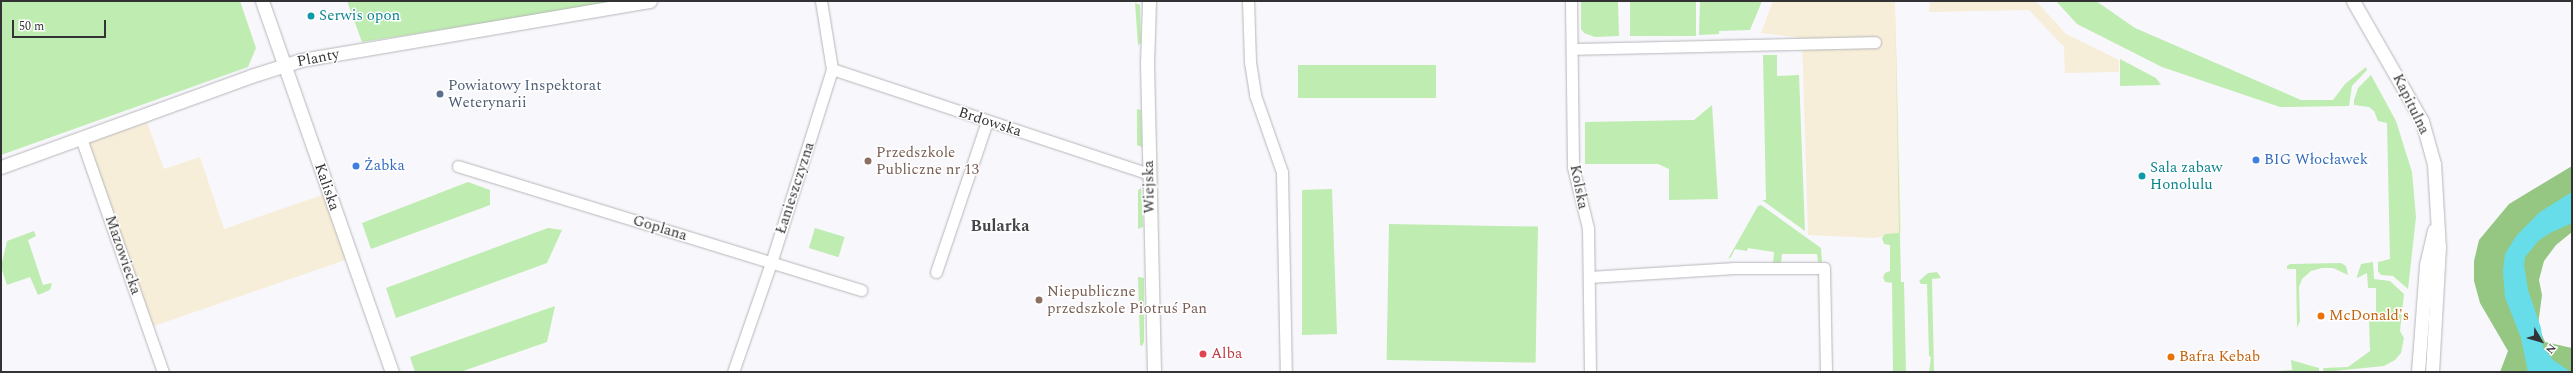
<!DOCTYPE html>
<meta charset="utf-8">
<style>
body{margin:0}
#map{position:relative;width:2573px;height:373px;overflow:hidden;background:#f8f7fc;font-family:Spectral,serif}
div>[style]{position:absolute}
.industrial>*{inset:0;background:#f6eed8}
.green>*{inset:0;background:#bfecb0;transform-origin:0 0}
.forest>*{inset:0;background:#95c783}
.water>*{inset:0;background:#67ddea}
.roads{filter:drop-shadow(0 0 1px #b6b6ba) drop-shadow(0 0 1px #b6b6ba)}
.minor>*{height:11px;margin:-5.5px;padding:0 5.5px;transform-origin:5.5px;border-radius:5.5px;background:#fff}
.tertiary>*{height:13px;margin:-6.5px;padding:0 6.5px;transform-origin:6.5px;border-radius:6.5px;background:#fff}
.dots>*{width:11px;height:11px;translate:-50% -50%;box-sizing:border-box;border:2px solid #fff;border-radius:50%}
span{translate:-50% -50%;white-space:nowrap;text-align:center;line-height:1.15;-webkit-text-stroke:3px #fff;paint-order:stroke}
.culture-label{font-size:15px;color:#0d838f}
.left{translate:0 -50%;text-align:left}
.street-label{font-size:15px;color:#333335}
.service-label{font-size:15px;color:#4e5e75}
.education-label{font-size:15px;color:#785e54}
.shop-label{font-size:15px;color:#366cbe}
.food-label{font-size:15px;color:#c56008}
.health-label{font-size:15px;color:#be3a42}
.neighbourhood-label{font-size:16px;color:#46464a;font-weight:700}
.frame{position:absolute;inset:0;border:2px solid #333335;pointer-events:none}
.north{position:absolute;left:2521px;top:321px;width:40px;height:40px;-webkit-text-stroke:3px #fff;paint-order:stroke;rotate:128deg;font-size:11px;font-weight:700;line-height:16px;text-align:center;color:#333335}
.north::after{content:'';display:block;margin:auto;width:14px;height:18px;background:#333335;clip-path:polygon(50% 0,100% 100%,50% 72%,0 100%)}
.scale{position:absolute;left:12px;top:20px;width:94px;height:18px;box-sizing:border-box;border:2px solid #333335;border-top:0;padding-left:5px;font-size:12px;line-height:14px;white-space:nowrap;color:#333335;-webkit-text-stroke:3px #fff;paint-order:stroke}
</style>
<div id="map">
<div class="industrial">
<i style="clip-path:polygon(1773px 1px,1895px 1px,1901px 233px,1874px 238px,1808px 235px,1802px 38px,1761px 33px)"></i>
<i style="clip-path:polygon(1930px 1px,2036px 1px,2066px 34px,2119px 60px,2119px 72px,2065px 73px,2064px 47px,2029px 10px,1929px 12px)"></i>
<i style="clip-path:polygon(147px 122px,164px 169px,200px 157px,224px 229px,325px 194px,351px 258px,148px 328px,82px 145px)"></i>
</div>
<div class="green">
<i style="clip-path:polygon(1px 1px,240px 1px,256px 48px,248px 67px,1px 155px)"></i>
<i style="clip-path:polygon(347px 1px,626px 1px,362px 42px)"></i>
<i style="clip-path:polygon(1581px 1px,1618px 1px,1619px 36px,1595px 37px,1584px 33px,1581px 29px)"></i>
<i style="left:1630px;top:1px;width:66px;height:35px"></i>
<i style="clip-path:polygon(1700px 1px,1762px 1px,1750px 30px,1719px 31px,1719px 34px,1699px 35px)"></i>
<i style="clip-path:polygon(1895px 1px,1901px 282px,1904px 282px,1906px 372px,1893px 372px,1892px 283px,1885px 282px,1883px 277px,1885px 273px,1890px 271px,1890px 245px,1884px 244px,1882px 238px,1885px 234px,1899px 233px)"></i>
<i style="clip-path:polygon(2056px 1px,2096px 1px,2135px 28px,2301px 100px,2333px 100px,2345px 84px,2366px 67px,2367px 70px,2352px 86px,2349px 106px,2280px 107px,2162px 67px,2077px 24px)"></i>
<i style="clip-path:polygon(1135px 3px,1140px 5px,1141px 43px,1138px 45px)"></i>
<i style="clip-path:polygon(1763px 55px,1777px 55px,1777px 76px,1799px 75px,1805px 231px,1762px 200px,1766px 200px)"></i>
<i style="clip-path:polygon(2120px 59px,2156px 78px,2161px 85px,2120px 86px)"></i>
<i style="left:1298px;top:65px;width:138px;height:33px"></i>
<i style="clip-path:polygon(2371px 75px,2396px 121px,2412px 172px,2416px 217px,2408px 289px,2393px 276px,2381px 275px,2378px 271px,2378px 262px,2390px 259px,2387px 123px,2378px 121px,2374px 111px,2369px 107px,2354px 105px,2354px 100px,2358px 88px)"></i>
<i style="clip-path:polygon(1712px 105px,1718px 199px,1669px 200px,1669px 169px,1658px 164px,1585px 164px,1585px 122px,1694px 120px)"></i>
<i style="clip-path:polygon(1137px 109px,1141px 110px,1142px 147px,1137px 145px)"></i>
<i style="clip-path:polygon(468px 182px,490px 190px,490px 205px,371px 249px,362px 223px)"></i>
<i style="clip-path:polygon(1141px 188px,1143px 227px,1138px 229px,1138px 190px)"></i>
<i style="clip-path:polygon(1332px 189px,1337px 334px,1302px 335px,1302px 190px)"></i>
<i style="clip-path:polygon(1761px 205px,1821px 248px,1822px 263px,1818px 262px,1817px 254px,1782px 254px,1781px 263px,1773px 264px,1774px 252px,1748px 248px,1747px 251px,1735px 249px,1731px 257px,1728px 259px,1758px 206px)"></i>
<i style="left:1389px;top:224px;width:149px;height:136px;rotate:1deg"></i>
<i style="clip-path:polygon(548px 228px,562px 230px,547px 263px,396px 318px,386px 288px)"></i>
<i style="left:815px;top:228px;width:31px;height:21px;rotate:17deg"></i>
<i style="clip-path:polygon(34px 231px,36px 236px,28px 240px,43px 285px,52px 283px,50px 290px,38px 295px,30px 277px,7px 285px,1px 267px,7px 241px)"></i>
<i style="clip-path:polygon(2373px 262px,2374px 279px,2390px 281px,2404px 294px,2400px 331px,2404px 338px,2401px 353px,2395px 360px,2384px 366px,2324px 372px,2323px 368px,2348px 367px,2370px 351px,2369px 316px,2376px 316px,2376px 288px,2368px 288px,2367px 273px,2357px 278px,2357px 276px,2361px 264px)"></i>
<i style="clip-path:polygon(2341px 263px,2346px 266px,2348px 275px,2333px 268px,2322px 268px,2311px 271px,2302px 279px,2299px 287px,2300px 321px,2297px 328px,2296px 269px,2287px 269px,2287px 266px,2290px 264px)"></i>
<i style="clip-path:polygon(1937px 272px,1941px 278px,1932px 279px,1934px 372px,1929px 372px,1931px 357px,1929px 356px,1927px 284px,1921px 284px,1919px 281px,1928px 273px)"></i>
<i style="clip-path:polygon(1138px 277px,1144px 278px,1144px 342px,1142px 346px,1140px 345px)"></i>
<i style="clip-path:polygon(555px 306px,547px 342px,460px 372px,415px 372px,410px 357px)"></i>
<i style="clip-path:polygon(2291px 360px,2319px 368px,2319px 372px,2263px 372px,2292px 370px)"></i>
</div>
<div class="forest">
<i style="clip-path:polygon(2572px 166px,2572px 232px,2556px 245px,2544px 261px,2539px 280px,2542px 295px,2538px 325px,2545px 342px,2572px 348px,2572px 372px,2500px 372px,2508px 351px,2480px 303px,2474px 281px,2474px 261px,2479px 240px,2509px 204px)"></i>
</div>
<div class="water">
<i style="clip-path:polygon(2572px 192px,2572px 223px,2550px 233px,2538px 241px,2525px 257px,2524px 265px,2528px 290px,2541px 328px,2543px 347px,2553px 360px,2571px 372px,2528px 372px,2521px 338px,2505px 297px,2503px 272px,2505px 254px,2517px 235px,2540px 212px)"></i>
</div>
<div class="roads">
<div class="minor">
<i style="left:1248px;top:1px;width:61px;rotate:88.1deg"></i>
<i style="left:1250px;top:62px;width:33px;rotate:81deg"></i>
<i style="left:1255px;top:95px;width:82px;rotate:70.7deg"></i>
<i style="left:1282px;top:172px;width:200px;rotate:88.9deg"></i>
<i style="left:1571px;top:1px;width:166px;rotate:89.3deg"></i>
<i style="left:1573px;top:167px;width:63px;rotate:76.2deg"></i>
<i style="left:1588px;top:228px;width:144px;rotate:89.2deg"></i>
<i style="left:1572px;top:49px;width:303px;rotate:-1.3deg"></i>
<i style="left:832px;top:69px;width:334px;rotate:18.3deg"></i>
<i style="left:81px;top:138px;width:248px;rotate:70.7deg"></i>
<i style="left:458px;top:166px;width:422px;rotate:17.1deg"></i>
<i style="left:936px;top:272px;width:159px;rotate:-71.3deg"></i>
<i style="left:1589px;top:277px;width:146px;rotate:-3.5deg"></i>
<i style="left:1735px;top:268px;width:89px"></i>
<i style="left:1824px;top:268px;width:104px;rotate:88.9deg"></i>
<i style="left:733px;top:372px;width:115px;rotate:-70.8deg"></i>
<i style="left:771px;top:263px;width:203px;rotate:-72.5deg"></i>
<i style="left:832px;top:69px;width:69px;rotate:-99.2deg"></i>
</div>
<div class="tertiary">
<i style="left:262px;top:1px;width:393px;rotate:70.7deg"></i>
<i style="left:1149px;top:1px;width:62px;rotate:91.8deg"></i>
<i style="left:1147px;top:63px;width:309px;rotate:88.7deg"></i>
<i style="left:2353px;top:1px;width:138px;rotate:60.1deg"></i>
<i style="left:2422px;top:121px;width:45px;rotate:74.4deg"></i>
<i style="left:2434px;top:164px;width:83px;rotate:86.6deg"></i>
<i style="left:2439px;top:247px;width:125px;rotate:93.2deg"></i>
<i style="left:1px;top:167px;width:266px;rotate:-20deg"></i>
<i style="left:251px;top:76px;width:52px;rotate:-17.7deg"></i>
<i style="left:301px;top:60px;width:354px;rotate:-9.6deg"></i>
<i style="left:2418px;top:372px;width:107px;rotate:-85.7deg"></i>
<i style="left:2426px;top:265px;width:36px;rotate:-77deg"></i>
</div>
</div>
<div class="dots">
<i style="left:311px;top:16px;background:#0f9aa8"></i>
<i style="left:440px;top:94px;background:#5c6f8a"></i>
<i style="left:2256px;top:160px;background:#3f7fe0"></i>
<i style="left:868px;top:161px;background:#8d6e63"></i>
<i style="left:356px;top:166px;background:#3f7fe0"></i>
<i style="left:2142px;top:176px;background:#0f9aa8"></i>
<i style="left:1039px;top:300px;background:#8d6e63"></i>
<i style="left:2321px;top:316px;background:#e8710a"></i>
<i style="left:1203px;top:354px;background:#e0444e"></i>
<i style="left:2171px;top:357px;background:#e8710a"></i>
</div>
<div class="culture-label">
<span class="left" style="left:319px;top:16px">Serwis opon</span>
<span class="left" style="left:2150px;top:176px">Sala zabaw<br>Honolulu</span>
</div>
<div class="street-label">
<span style="left:318px;top:58px;rotate:-11deg">Planty</span>
<span style="left:2411px;top:104px;rotate:64deg">Kapitulna</span>
<span style="left:990px;top:122px;rotate:18deg">Brdowska</span>
<span style="left:327px;top:187px;rotate:71deg">Kaliska</span>
<span style="left:1149px;top:187px;rotate:-91deg">Wiejska</span>
<span style="left:1579px;top:187px;rotate:79deg">Kolska</span>
<span style="left:795px;top:188px;rotate:-72deg">Łanieszczyzna</span>
<span style="left:660px;top:228px;rotate:17deg">Goplana</span>
<span style="left:123px;top:255px;rotate:71deg">Mazowiecka</span>
</div>
<div class="service-label">
<span class="left" style="left:448px;top:94px">Powiatowy Inspektorat<br>Weterynarii</span>
</div>
<div class="education-label">
<span class="left" style="left:876px;top:161px">Przedszkole<br>Publiczne nr 13</span>
<span class="left" style="left:1047px;top:300px">Niepubliczne<br>przedszkole Piotruś Pan</span>
</div>
<div class="shop-label">
<span class="left" style="left:2264px;top:160px">BIG Włocławek</span>
<span class="left" style="left:364px;top:166px">Żabka</span>
</div>
<div class="food-label">
<span class="left" style="left:2329px;top:316px">McDonald's</span>
<span class="left" style="left:2179px;top:357px">Bafra Kebab</span>
</div>
<div class="health-label">
<span class="left" style="left:1211px;top:354px">Alba</span>
</div>
<div class="neighbourhood-label">
<span style="left:1000px;top:226px">Bularka</span>
</div>
<div class="frame"></div>
<div class="north">N</div>
<div class="scale">50 m</div>
</div>
